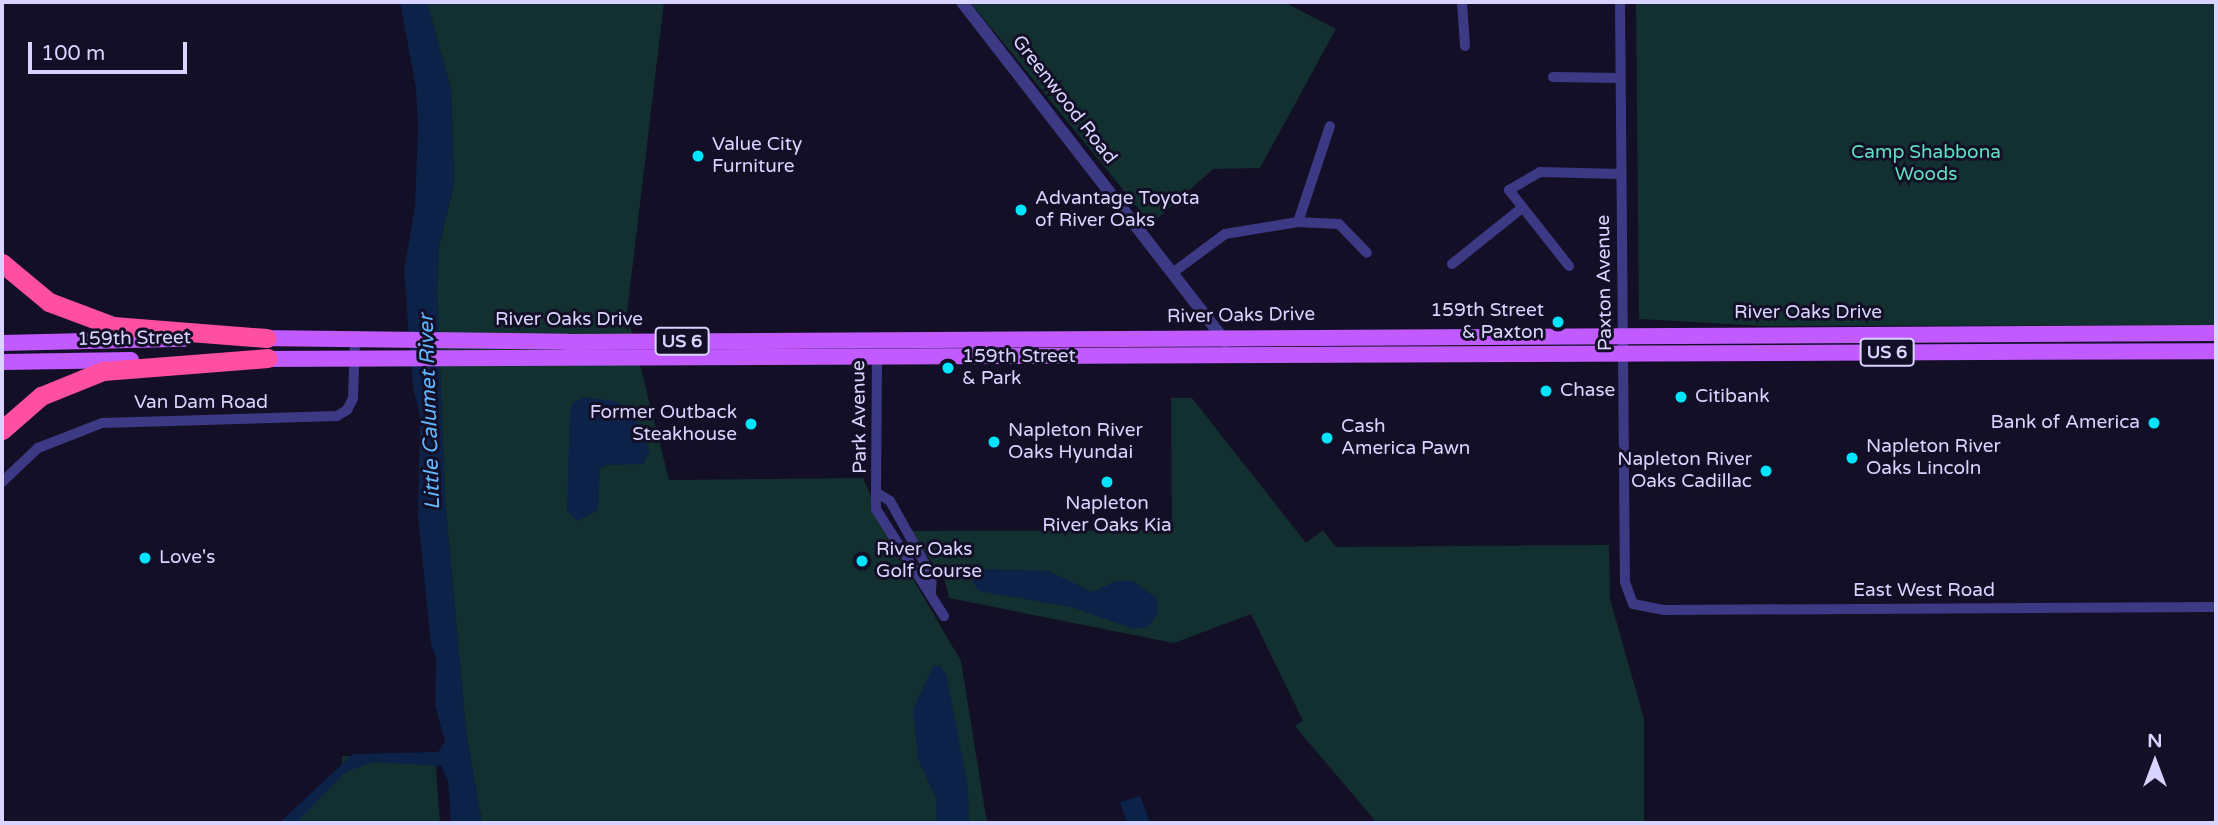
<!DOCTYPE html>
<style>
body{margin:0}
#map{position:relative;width:2218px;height:825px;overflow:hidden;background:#130f26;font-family:"Varela Round",sans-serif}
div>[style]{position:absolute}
.green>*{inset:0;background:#12302f}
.water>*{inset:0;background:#0c2248}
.minor>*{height:10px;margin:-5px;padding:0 5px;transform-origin:5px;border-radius:5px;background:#3d3a85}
.tertiary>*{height:12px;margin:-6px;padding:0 6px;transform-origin:6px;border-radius:6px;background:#3d3a85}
.primary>*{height:16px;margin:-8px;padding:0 8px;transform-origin:8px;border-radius:8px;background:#c25bff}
.motorway>*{height:19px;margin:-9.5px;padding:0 9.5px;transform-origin:9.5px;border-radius:9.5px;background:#ff4fa3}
.dots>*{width:19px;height:19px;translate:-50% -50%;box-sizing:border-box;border:4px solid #130f26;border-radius:50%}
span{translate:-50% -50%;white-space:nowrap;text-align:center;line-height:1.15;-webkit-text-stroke:6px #130f26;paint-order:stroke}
.shield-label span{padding:2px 5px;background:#130f26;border:2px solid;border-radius:5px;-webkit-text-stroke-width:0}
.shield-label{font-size:18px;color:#d9d4ff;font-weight:700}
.street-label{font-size:19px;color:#d9d4ff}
.poi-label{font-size:19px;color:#d9d4ff}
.left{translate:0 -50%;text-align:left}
.right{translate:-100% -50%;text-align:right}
.park-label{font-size:19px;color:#5fe0c0}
.water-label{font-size:21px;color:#62b6ff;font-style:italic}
.frame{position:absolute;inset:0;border:4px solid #d9d4ff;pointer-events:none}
.north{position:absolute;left:2120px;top:727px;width:70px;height:70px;-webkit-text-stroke:5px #130f26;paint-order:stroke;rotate:0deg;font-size:19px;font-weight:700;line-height:28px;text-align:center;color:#d9d4ff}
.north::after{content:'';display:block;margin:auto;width:24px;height:32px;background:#d9d4ff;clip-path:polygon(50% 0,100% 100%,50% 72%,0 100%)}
.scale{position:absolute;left:28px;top:42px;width:159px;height:32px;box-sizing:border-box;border:4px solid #d9d4ff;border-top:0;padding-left:9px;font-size:21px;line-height:24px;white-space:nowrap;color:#d9d4ff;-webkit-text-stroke:5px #130f26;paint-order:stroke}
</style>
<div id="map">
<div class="green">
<i style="clip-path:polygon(427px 2px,664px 2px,627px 313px,669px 480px,863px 478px,889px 538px,961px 661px,987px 823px,482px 823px,466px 732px,445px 498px,437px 291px,439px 247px,454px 183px,451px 89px)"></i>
<i style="clip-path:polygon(970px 2px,1284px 2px,1336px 29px,1260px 168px,1213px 169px,1151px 224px)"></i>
<i style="clip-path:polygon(1636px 2px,2216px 2px,2216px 325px,1763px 326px,1639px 319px)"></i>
<i style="clip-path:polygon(1171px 398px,1192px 398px,1306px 543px,1323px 530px,1336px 547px,1609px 545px,1610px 599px,1644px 719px,1644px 823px,1377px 823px,1295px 726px,1303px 721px,1251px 614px,1174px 643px,949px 598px,945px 581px,910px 531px,1172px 530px)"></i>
<i style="clip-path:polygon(435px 755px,440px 823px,291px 823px,342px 768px,342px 756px)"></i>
</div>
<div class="water">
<i style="clip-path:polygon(400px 2px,427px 2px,451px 89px,454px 183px,439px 246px,437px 291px,445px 498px,466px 732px,482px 823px,451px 823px,448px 781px,441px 766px,373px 762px,346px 772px,296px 823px,279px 823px,353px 754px,438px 752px,445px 742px,435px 705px,436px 658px,431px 645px,418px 516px,420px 417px,413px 387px,404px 270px,415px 207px,418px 127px,416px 88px)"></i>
<i style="clip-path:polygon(584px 397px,615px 401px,632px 411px,650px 452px,643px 464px,606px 465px,600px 469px,598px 510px,577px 521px,567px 511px,570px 412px,572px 404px)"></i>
<i style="clip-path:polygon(978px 569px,1048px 571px,1093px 592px,1116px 581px,1132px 581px,1158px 599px,1158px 614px,1148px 627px,1133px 629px,1072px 607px,979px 591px,970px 577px)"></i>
<i style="clip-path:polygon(934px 665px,941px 666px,947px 677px,968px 788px,969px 823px,937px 823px,936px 798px,918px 759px,913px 709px)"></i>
<i style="clip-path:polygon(1140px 796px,1150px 823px,1127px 823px,1120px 802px)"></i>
</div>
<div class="minor">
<i style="left:1462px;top:2px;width:44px;rotate:86.1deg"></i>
<i style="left:1620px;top:2px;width:580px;rotate:89.51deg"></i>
<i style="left:1625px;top:582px;width:23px;rotate:70deg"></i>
<i style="left:1633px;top:604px;width:32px;rotate:11deg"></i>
<i style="left:1664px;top:610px;width:552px;rotate:-0.31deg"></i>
<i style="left:1553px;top:77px;width:67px;rotate:0.9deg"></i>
<i style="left:1298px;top:222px;width:101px;rotate:-71.6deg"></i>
<i style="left:1452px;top:264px;width:90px;rotate:-38.7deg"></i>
<i style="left:1569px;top:266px;width:97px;rotate:-128.3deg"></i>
<i style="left:1509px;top:190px;width:36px;rotate:-30deg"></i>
<i style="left:1540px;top:172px;width:81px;rotate:1.4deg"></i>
<i style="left:1175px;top:271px;width:62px;rotate:-36.5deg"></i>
<i style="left:1225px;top:234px;width:74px;rotate:-9.3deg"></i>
<i style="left:1298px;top:222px;width:41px;rotate:2.8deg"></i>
<i style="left:1339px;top:224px;width:40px;rotate:46deg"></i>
<i style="left:877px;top:354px;width:155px;rotate:90.4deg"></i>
<i style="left:876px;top:509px;width:127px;rotate:57.6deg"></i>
<i style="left:2px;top:482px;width:50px;rotate:-43.4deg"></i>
<i style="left:38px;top:448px;width:69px;rotate:-21.3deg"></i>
<i style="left:102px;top:423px;width:235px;rotate:-1.7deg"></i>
<i style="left:337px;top:416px;width:12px;rotate:-31deg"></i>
<i style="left:347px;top:410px;width:13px;rotate:-63deg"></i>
<i style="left:353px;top:398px;width:57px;rotate:-88deg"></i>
<i style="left:879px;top:494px;width:13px;rotate:32deg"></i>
<i style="left:890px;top:501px;width:86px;rotate:60.8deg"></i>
<i style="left:932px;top:576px;width:16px;rotate:94deg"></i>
</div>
<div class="tertiary">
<i style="left:962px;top:2px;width:430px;rotate:52.2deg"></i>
</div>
<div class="primary">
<i style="left:255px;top:338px;width:313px;rotate:0.7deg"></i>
<i style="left:568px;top:342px;width:1648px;rotate:-0.31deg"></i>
<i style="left:2px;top:343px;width:182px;rotate:-1.3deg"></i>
<i style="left:255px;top:359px;width:1961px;rotate:-0.23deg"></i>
<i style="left:2px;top:362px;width:129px;rotate:-0.9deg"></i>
</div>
<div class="motorway">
<i style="left:2px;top:263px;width:61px;rotate:39.7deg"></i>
<i style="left:49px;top:302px;width:68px;rotate:20.6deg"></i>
<i style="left:113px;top:326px;width:154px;rotate:4.5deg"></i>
<i style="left:2px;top:430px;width:52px;rotate:-41.1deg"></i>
<i style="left:41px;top:396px;width:67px;rotate:-22deg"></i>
<i style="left:103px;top:371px;width:165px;rotate:-4.5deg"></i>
</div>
<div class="dots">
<i style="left:698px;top:156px;background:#00e5ff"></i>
<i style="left:1021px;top:210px;background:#00e5ff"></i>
<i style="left:1558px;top:322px;background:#00e5ff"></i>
<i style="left:948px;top:368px;background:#00e5ff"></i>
<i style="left:1546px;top:391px;background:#00e5ff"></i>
<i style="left:1681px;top:397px;background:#00e5ff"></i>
<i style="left:2154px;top:423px;background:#00e5ff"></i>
<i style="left:751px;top:424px;background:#00e5ff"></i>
<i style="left:1327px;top:438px;background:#00e5ff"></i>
<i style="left:994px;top:442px;background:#00e5ff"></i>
<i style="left:1852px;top:458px;background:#00e5ff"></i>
<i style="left:1766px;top:471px;background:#00e5ff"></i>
<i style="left:1107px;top:482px;background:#00e5ff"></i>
<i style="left:145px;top:558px;background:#00e5ff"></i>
<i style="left:862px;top:561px;background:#00e5ff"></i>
</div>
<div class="shield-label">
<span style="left:682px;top:341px">US 6</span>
<span style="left:1887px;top:352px">US 6</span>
</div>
<div class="street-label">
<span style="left:1064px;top:100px;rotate:52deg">Greenwood Road</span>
<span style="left:1605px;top:283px;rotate:-91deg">Paxton Avenue</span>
<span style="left:1808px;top:313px">River Oaks Drive</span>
<span style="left:1241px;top:316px;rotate:-1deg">River Oaks Drive</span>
<span style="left:569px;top:320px">River Oaks Drive</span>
<span style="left:134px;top:339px;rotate:-1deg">159th Street</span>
<span style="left:201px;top:403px">Van Dam Road</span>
<span style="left:860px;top:417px;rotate:-91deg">Park Avenue</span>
<span style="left:1924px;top:591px">East West Road</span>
</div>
<div class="poi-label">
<span class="left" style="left:712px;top:156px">Value City<br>Furniture</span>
<span class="left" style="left:1035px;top:210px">Advantage Toyota<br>of River Oaks</span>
<span class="right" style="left:1544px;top:322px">159th Street<br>&amp; Paxton</span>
<span class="left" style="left:962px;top:368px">159th Street<br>&amp; Park</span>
<span class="left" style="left:1560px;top:391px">Chase</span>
<span class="left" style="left:1695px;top:397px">Citibank</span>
<span class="right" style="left:737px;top:424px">Former Outback<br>Steakhouse</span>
<span class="right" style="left:2140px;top:423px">Bank of America</span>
<span class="left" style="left:1341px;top:438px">Cash<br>America Pawn</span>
<span class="left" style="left:1008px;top:442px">Napleton River<br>Oaks Hyundai</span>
<span class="left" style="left:1866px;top:458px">Napleton River<br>Oaks Lincoln</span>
<span class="right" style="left:1752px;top:471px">Napleton River<br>Oaks Cadillac</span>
<span style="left:1107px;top:515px">Napleton<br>River Oaks Kia</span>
<span class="left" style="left:876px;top:561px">River Oaks<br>Golf Course</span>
<span class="left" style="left:159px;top:558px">Love's</span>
</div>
<div class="park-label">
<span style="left:1926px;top:164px">Camp Shabbona<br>Woods</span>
</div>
<div class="water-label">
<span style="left:430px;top:412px;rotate:-92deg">Little Calumet River</span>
</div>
<div class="frame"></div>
<div class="north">N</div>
<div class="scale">100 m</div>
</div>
